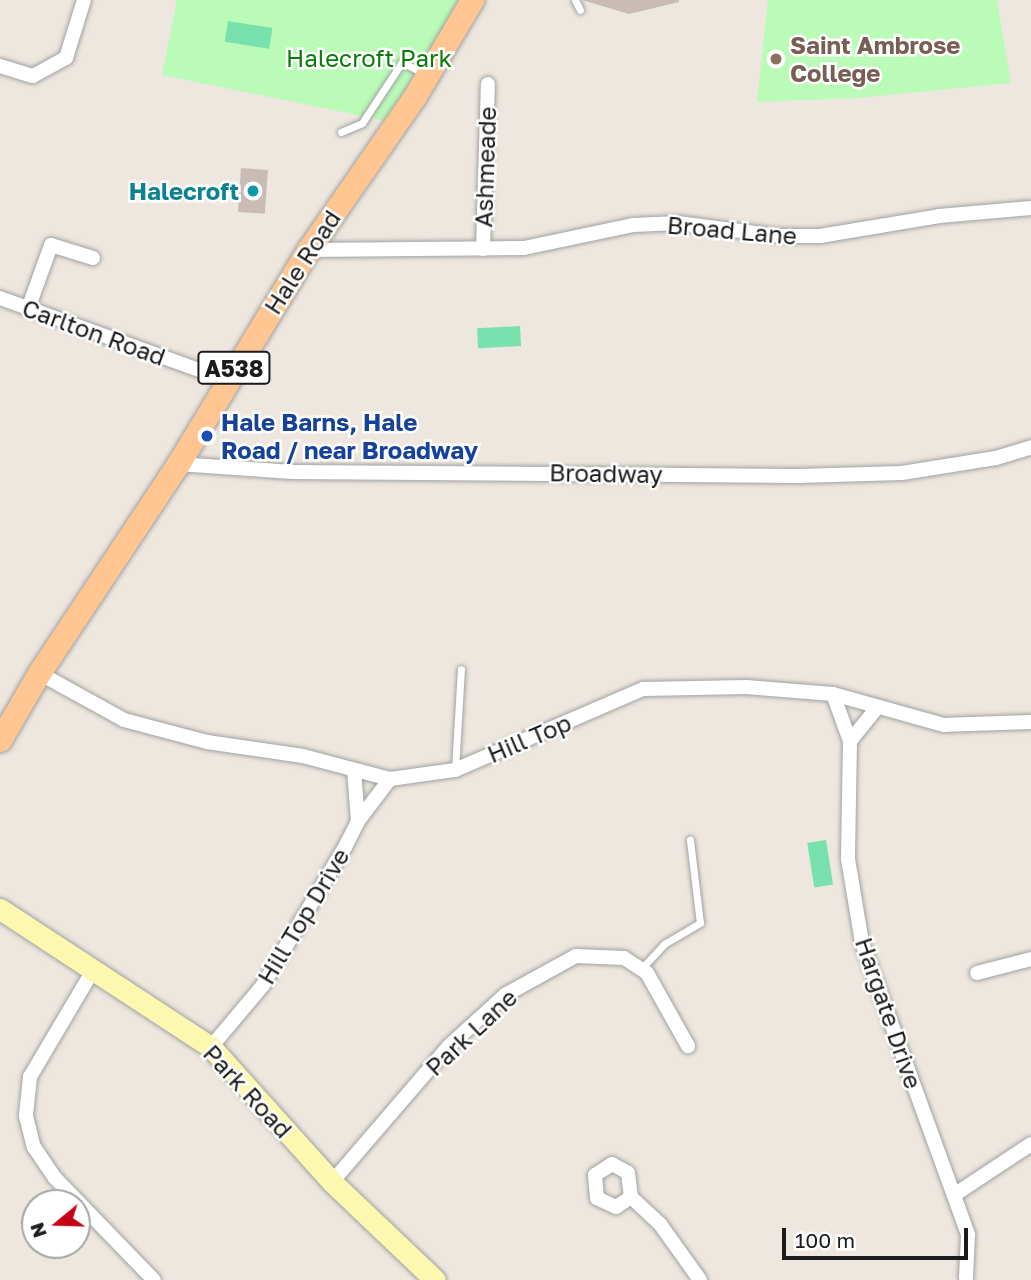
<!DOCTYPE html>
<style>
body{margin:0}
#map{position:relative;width:1031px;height:1280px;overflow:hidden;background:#ede7df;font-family:"Golos Text",sans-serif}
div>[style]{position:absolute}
.park>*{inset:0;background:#bafbb8}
.pitch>*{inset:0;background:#79e1ae;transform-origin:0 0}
.building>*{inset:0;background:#c9bcb6;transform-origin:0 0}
.roads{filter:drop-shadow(0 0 2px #a2a2a2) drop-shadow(0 0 2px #a2a2a2)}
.service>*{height:7px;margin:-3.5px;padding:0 3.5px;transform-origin:3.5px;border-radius:3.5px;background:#fff}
.minor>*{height:14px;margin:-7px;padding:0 7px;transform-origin:7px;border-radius:7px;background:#fff}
.secondary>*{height:21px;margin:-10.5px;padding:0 10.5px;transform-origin:10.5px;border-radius:10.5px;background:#fcf8af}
.primary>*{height:23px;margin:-11.5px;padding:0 11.5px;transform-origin:11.5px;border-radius:11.5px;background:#ffc592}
.dots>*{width:19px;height:19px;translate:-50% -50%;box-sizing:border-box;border:4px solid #fff;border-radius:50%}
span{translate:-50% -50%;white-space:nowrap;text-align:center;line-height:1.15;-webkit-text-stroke:5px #fff;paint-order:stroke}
.shield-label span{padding:2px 5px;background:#fff;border:2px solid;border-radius:5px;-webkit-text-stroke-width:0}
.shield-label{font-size:23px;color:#1b1b1b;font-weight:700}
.education-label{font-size:24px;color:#785e54;font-weight:700}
.left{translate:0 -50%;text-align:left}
.park-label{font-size:24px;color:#097b07}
.street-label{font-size:24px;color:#1b1b1b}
.culture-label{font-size:24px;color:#0d838f;font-weight:700}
.right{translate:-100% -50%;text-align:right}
.transit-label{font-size:24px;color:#164399;font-weight:700}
.north{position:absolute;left:21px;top:1189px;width:70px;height:70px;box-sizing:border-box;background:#fff;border:2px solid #a4a4a4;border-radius:50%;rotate:251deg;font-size:19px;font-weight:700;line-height:28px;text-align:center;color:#1b1b1b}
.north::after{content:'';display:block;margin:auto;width:24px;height:32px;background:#c50015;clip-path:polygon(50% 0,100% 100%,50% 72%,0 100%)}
.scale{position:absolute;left:782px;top:1228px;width:186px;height:32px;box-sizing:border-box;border:4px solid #1b1b1b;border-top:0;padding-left:9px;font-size:21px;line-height:24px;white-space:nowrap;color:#1b1b1b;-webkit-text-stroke:5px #fff;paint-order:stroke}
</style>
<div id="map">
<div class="park">
<i style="clip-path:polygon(177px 0,472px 0,397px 123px,162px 75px)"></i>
<i style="clip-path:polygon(768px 0,997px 0,1011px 83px,857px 98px,757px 102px)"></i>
</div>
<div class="pitch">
<i style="left:228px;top:21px;width:45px;height:21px;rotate:9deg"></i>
<i style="left:520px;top:326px;width:20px;height:43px;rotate:87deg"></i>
<i style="left:826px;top:840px;width:45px;height:19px;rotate:81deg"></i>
</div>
<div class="building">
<i style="clip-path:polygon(582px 0,679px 0,679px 2px,629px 14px)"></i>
<i style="left:241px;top:168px;width:27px;height:44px;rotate:4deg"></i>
</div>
<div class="roads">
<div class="service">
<i style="left:575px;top:0;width:11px;rotate:63deg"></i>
<i style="left:341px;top:132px;width:23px;rotate:-23deg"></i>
<i style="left:362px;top:123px;width:73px;rotate:-56.7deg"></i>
<i style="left:402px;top:62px;width:27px;rotate:28deg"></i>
<i style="left:455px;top:769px;width:100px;rotate:-86.6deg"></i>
<i style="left:641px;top:969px;width:34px;rotate:-47deg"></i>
<i style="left:664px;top:944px;width:42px;rotate:-30.3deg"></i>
<i style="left:700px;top:923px;width:84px;rotate:-96.9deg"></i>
</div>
<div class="minor">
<i style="left:0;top:66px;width:34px;rotate:17deg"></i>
<i style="left:33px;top:76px;width:38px;rotate:-29deg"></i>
<i style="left:66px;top:58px;width:61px;rotate:-72.8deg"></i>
<i style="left:483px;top:249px;width:165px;rotate:-88.3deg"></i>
<i style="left:308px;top:250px;width:216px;rotate:-0.5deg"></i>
<i style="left:524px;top:248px;width:111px;rotate:-11.9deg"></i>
<i style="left:633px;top:225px;width:45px;rotate:-2.5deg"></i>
<i style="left:678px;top:223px;width:103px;rotate:7.3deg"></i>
<i style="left:780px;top:236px;width:40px"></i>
<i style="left:820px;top:236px;width:121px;rotate:-9.5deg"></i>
<i style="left:939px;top:216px;width:92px;rotate:-5deg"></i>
<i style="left:0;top:298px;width:241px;rotate:19.9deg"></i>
<i style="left:28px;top:309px;width:68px;rotate:-70.2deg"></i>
<i style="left:51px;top:245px;width:44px;rotate:17.2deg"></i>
<i style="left:178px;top:464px;width:115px;rotate:4deg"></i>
<i style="left:293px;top:472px;width:505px;rotate:0.45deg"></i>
<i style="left:798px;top:476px;width:104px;rotate:-1.7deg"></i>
<i style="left:902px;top:473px;width:95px;rotate:-9.1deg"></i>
<i style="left:996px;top:458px;width:37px;rotate:-17deg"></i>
<i style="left:39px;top:673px;width:97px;rotate:28.9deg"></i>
<i style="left:124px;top:720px;width:86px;rotate:14.8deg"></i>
<i style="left:207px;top:742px;width:97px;rotate:8.3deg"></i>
<i style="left:303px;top:756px;width:90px;rotate:14.8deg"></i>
<i style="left:390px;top:779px;width:66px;rotate:-7.9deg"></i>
<i style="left:455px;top:770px;width:205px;rotate:-23.3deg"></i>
<i style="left:643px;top:689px;width:103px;rotate:-1.1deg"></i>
<i style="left:746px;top:687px;width:87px;rotate:4.6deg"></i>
<i style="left:833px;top:694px;width:115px;rotate:15.6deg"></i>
<i style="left:944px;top:725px;width:87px;rotate:-2deg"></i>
<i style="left:833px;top:694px;width:50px;rotate:70.1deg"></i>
<i style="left:850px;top:741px;width:118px;rotate:91deg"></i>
<i style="left:848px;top:859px;width:85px;rotate:80.5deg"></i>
<i style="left:862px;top:943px;width:311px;rotate:70deg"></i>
<i style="left:968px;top:1235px;width:43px;rotate:92.7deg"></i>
<i style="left:850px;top:741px;width:41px;rotate:-50.9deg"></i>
<i style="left:358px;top:821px;width:53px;rotate:-52.7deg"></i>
<i style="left:92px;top:972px;width:122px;rotate:120.6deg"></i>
<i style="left:30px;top:1077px;width:39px;rotate:96deg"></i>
<i style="left:26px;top:1116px;width:32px;rotate:76deg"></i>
<i style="left:34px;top:1147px;width:37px;rotate:56deg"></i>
<i style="left:55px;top:1178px;width:142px;rotate:45.9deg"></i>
<i style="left:977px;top:973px;width:56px;rotate:-14.5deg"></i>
<i style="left:211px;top:1047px;width:81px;rotate:-50deg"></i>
<i style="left:263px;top:985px;width:161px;rotate:-59.3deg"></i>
<i style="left:345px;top:847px;width:29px;rotate:-63deg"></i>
<i style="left:358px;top:821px;width:51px;rotate:-94.5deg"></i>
<i style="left:332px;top:1182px;width:179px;rotate:-49.3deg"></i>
<i style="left:449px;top:1046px;width:76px;rotate:-42.3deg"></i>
<i style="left:505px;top:995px;width:81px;rotate:-28.8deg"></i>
<i style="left:576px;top:956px;width:48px;rotate:2.4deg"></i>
<i style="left:624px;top:958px;width:27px;rotate:33deg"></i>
<i style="left:647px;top:973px;width:84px;rotate:60.7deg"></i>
<i style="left:954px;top:1195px;width:92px;rotate:-33.5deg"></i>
<i style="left:631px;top:1197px;width:18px;rotate:146deg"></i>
<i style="left:616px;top:1207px;width:21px;rotate:-155deg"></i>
<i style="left:597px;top:1198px;width:23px;rotate:-95deg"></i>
<i style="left:595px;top:1175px;width:20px;rotate:-33deg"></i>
<i style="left:612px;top:1164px;width:18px;rotate:29deg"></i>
<i style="left:628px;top:1173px;width:24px;rotate:83deg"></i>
<i style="left:631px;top:1197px;width:40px;rotate:43deg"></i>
<i style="left:660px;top:1224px;width:69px;rotate:54.5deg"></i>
</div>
<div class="secondary">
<i style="left:0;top:909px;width:252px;rotate:33.2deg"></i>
<i style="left:211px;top:1047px;width:181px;rotate:48.1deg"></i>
<i style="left:332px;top:1182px;width:142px;rotate:43.6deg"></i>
</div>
<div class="primary">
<i style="left:0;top:740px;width:78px;rotate:-59.8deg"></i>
<i style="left:39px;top:673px;width:251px;rotate:-56.4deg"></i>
<i style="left:178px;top:464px;width:250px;rotate:-58.7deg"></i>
<i style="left:308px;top:250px;width:188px;rotate:-55.2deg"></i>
<i style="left:415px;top:96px;width:112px;rotate:-59.3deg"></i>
</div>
</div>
<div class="dots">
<i style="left:776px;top:59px;background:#8d6e63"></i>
<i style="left:253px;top:191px;background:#0f9aa8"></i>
<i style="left:207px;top:436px;background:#1a4fb4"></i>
</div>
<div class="shield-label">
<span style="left:234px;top:368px">A538</span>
</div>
<div class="education-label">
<span class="left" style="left:790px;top:59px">Saint Ambrose<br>College</span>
</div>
<div class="park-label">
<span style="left:369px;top:58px">Halecroft Park</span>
</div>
<div class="street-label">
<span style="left:485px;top:167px;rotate:-88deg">Ashmeade</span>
<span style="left:732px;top:230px;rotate:5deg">Broad Lane</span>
<span style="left:302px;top:262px;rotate:-57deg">Hale Road</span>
<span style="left:94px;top:332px;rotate:20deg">Carlton Road</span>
<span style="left:606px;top:473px;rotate:1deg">Broadway</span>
<span style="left:529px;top:738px;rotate:-23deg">Hill Top</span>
<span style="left:303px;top:916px;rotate:-59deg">Hill Top Drive</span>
<span style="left:889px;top:1013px;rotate:71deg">Hargate Drive</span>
<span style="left:471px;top:1032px;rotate:-43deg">Park Lane</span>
<span style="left:248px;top:1091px;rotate:47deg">Park Road</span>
</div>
<div class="culture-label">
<span class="right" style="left:239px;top:191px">Halecroft</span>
</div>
<div class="transit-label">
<span class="left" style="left:221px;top:436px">Hale Barns, Hale<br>Road / near Broadway</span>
</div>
<div class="north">N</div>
<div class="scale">100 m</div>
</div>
